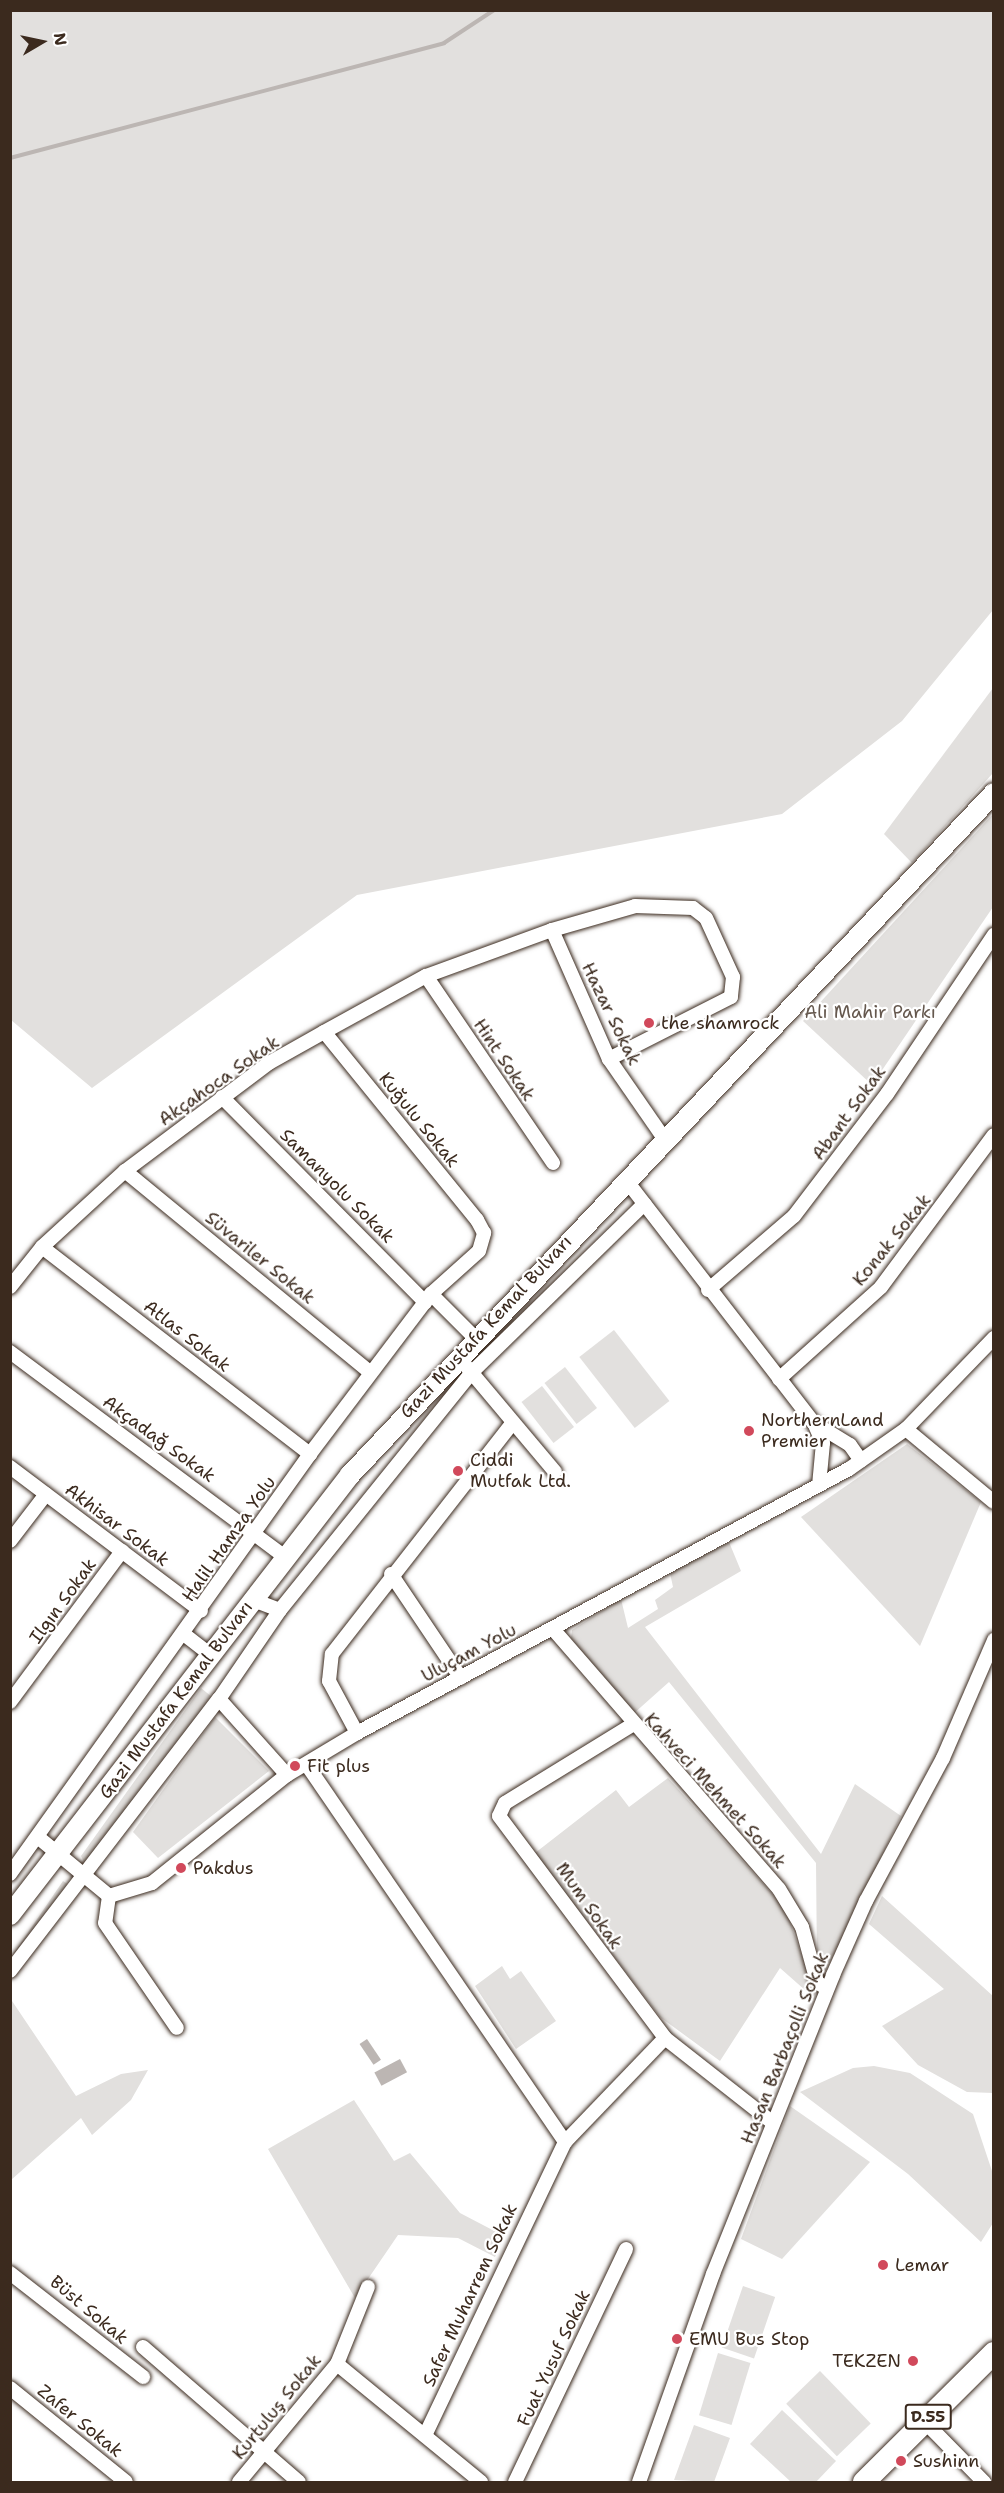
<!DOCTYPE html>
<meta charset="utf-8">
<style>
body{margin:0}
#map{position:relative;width:1004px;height:2493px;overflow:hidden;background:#fff;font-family:"Shantell Sans",sans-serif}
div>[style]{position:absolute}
.green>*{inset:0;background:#e2e0de;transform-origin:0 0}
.water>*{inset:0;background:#bcb6b3;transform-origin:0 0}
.stream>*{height:4px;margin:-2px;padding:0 2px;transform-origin:2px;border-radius:2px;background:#bcb6b3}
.roads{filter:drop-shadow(0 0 2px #3b2a1e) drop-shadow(0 0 2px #3b2a1e)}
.street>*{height:14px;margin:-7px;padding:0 7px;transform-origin:7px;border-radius:7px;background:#fff}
.secondary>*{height:20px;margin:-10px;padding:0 10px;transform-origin:10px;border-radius:10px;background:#fff}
.primary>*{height:22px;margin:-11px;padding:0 11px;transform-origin:11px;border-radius:11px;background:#fff}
.dots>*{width:16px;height:16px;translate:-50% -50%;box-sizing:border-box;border:3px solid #fff;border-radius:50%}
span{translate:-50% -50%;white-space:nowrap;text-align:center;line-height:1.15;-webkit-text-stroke:4.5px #fff;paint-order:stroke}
.shield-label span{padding:2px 4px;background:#fff;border:2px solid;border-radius:4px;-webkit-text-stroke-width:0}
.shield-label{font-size:16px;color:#3b2a1e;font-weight:700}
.park-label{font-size:18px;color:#65584e}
.street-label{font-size:18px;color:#3b2a1e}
.poi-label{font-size:18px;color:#3b2a1e}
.left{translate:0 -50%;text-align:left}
.right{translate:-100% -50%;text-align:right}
.frame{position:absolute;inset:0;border:12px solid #3b2a1e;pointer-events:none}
.north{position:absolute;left:12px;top:12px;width:60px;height:60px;-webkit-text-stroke:4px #fff;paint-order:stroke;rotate:81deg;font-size:16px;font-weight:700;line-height:24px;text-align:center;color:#3b2a1e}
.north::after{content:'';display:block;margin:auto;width:21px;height:27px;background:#3b2a1e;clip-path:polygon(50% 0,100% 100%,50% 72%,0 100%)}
</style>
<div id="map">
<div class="green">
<i style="clip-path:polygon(10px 11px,993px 11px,993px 610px,902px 721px,782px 814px,357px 895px,92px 1088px,11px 1020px)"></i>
<i style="clip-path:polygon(993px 688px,993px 773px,912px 863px,884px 834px)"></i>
<i style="clip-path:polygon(993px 814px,993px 907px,872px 1085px,803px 1021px)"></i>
<i style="left:614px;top:1330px;width:90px;height:44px;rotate:52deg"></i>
<i style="left:565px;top:1367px;width:52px;height:26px;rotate:52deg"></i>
<i style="left:542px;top:1386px;width:52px;height:26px;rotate:52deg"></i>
<i style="clip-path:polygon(907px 1444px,981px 1502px,920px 1646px,801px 1517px)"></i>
<i style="clip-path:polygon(729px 1542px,741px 1571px,645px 1627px,821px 1854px,855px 1784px,901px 1816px,826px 1971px,817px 1967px,816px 1863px,669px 1682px,632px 1715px,571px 1638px,572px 1630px,621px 1599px,628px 1628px,658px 1609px,655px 1600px,673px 1587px,670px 1573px)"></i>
<i style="clip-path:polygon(201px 1688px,212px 1697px,85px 1864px,81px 1856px)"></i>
<i style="clip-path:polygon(215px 1717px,269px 1771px,158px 1858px,133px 1832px)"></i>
<i style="clip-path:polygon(668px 1778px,785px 1908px,815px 1993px,814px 1998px,780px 1968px,720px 2061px,660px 2017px,535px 1853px,616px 1790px,629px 1807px)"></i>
<i style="clip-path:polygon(63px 1881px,69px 1885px,18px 1955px,14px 1953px)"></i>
<i style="clip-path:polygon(882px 1896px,993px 1996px,993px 2093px,967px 2092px,918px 2065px,882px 2026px,944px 1989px,869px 1924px)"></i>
<i style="clip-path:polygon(502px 1966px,510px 1979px,521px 1971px,556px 2021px,516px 2049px,475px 1986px)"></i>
<i style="clip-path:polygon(10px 1998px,76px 2096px,121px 2074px,148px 2070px,131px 2100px,92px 2135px,81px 2118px,11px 2180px)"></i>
<i style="clip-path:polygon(874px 2066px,910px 2073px,973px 2114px,993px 2174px,993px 2223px,981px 2242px,908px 2174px,800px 2092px,853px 2068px)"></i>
<i style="clip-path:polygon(354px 2100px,394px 2161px,410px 2153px,460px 2213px,504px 2236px,495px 2257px,458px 2238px,398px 2235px,355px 2298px,268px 2149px)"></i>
<i style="clip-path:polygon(790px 2106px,870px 2162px,782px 2259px,741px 2239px)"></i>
<i style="left:743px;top:2286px;width:34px;height:65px;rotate:19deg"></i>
<i style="left:718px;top:2353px;width:34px;height:65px;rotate:17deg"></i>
<i style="left:820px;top:2371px;width:73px;height:47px;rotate:46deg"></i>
<i style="clip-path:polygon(782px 2410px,836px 2461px,816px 2482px,791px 2482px,750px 2444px)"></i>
<i style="clip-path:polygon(694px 2425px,730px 2438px,714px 2482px,674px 2480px)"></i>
</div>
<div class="water">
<i style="left:367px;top:2039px;width:25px;height:9px;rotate:56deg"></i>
<i style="left:400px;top:2059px;width:15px;height:29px;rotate:62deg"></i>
</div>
<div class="stream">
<i style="left:10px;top:158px;width:449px;rotate:-14.8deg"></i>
<i style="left:444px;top:43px;width:60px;rotate:-33.4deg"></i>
</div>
<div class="roads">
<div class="street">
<i style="left:552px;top:930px;width:141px;rotate:66.2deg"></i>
<i style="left:609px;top:1059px;width:98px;rotate:55.3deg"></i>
<i style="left:426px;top:976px;width:226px;rotate:55.8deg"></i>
<i style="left:222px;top:1097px;width:289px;rotate:45.3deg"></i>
<i style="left:125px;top:1171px;width:318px;rotate:39.4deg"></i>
<i style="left:626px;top:1180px;width:307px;rotate:52.3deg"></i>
<i style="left:814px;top:1423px;width:22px;rotate:66deg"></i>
<i style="left:823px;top:1443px;width:42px;rotate:95.4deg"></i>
<i style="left:42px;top:1247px;width:339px;rotate:37.7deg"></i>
<i style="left:10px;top:1287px;width:51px;rotate:-51.3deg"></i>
<i style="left:42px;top:1247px;width:113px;rotate:-42.5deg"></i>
<i style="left:125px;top:1171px;width:180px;rotate:-36.9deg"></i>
<i style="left:269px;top:1063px;width:63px;rotate:-29.4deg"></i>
<i style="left:324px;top:1032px;width:116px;rotate:-28.8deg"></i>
<i style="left:426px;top:976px;width:134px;rotate:-20.1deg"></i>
<i style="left:552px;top:930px;width:86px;rotate:-16.1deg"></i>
<i style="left:635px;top:906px;width:58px;rotate:2deg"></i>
<i style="left:693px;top:908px;width:16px;rotate:38deg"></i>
<i style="left:706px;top:918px;width:65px;rotate:65.4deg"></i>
<i style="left:733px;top:977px;width:20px;rotate:96deg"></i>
<i style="left:731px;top:997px;width:137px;rotate:153.1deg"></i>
<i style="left:708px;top:1290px;width:113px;rotate:-40.7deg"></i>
<i style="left:794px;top:1216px;width:153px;rotate:-52.7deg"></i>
<i style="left:887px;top:1094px;width:192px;rotate:-56.1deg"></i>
<i style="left:431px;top:1294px;width:62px;rotate:45deg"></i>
<i style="left:10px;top:1352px;width:342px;rotate:36.7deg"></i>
<i style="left:467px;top:1367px;width:137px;rotate:50deg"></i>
<i style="left:779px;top:1379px;width:137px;rotate:-42deg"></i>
<i style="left:881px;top:1287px;width:189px;rotate:-53.4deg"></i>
<i style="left:814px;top:1423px;width:42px;rotate:31.4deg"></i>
<i style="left:850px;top:1445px;width:19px;rotate:55deg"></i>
<i style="left:906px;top:1429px;width:114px;rotate:39.7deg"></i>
<i style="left:10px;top:1467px;width:239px;rotate:37deg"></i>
<i style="left:10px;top:1541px;width:59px;rotate:-52.5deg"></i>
<i style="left:391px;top:1574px;width:125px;rotate:56.1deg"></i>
<i style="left:251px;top:1599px;width:31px;rotate:21deg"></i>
<i style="left:280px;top:1610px;width:304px;rotate:-51.1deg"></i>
<i style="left:471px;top:1373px;width:242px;rotate:-44.3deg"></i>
<i style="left:280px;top:1610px;width:108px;rotate:124.4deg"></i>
<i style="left:219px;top:1699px;width:102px;rotate:48.2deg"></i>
<i style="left:553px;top:1629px;width:344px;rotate:49deg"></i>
<i style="left:779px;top:1889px;width:44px;rotate:58.8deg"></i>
<i style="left:802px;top:1927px;width:57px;rotate:74.7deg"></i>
<i style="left:817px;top:1982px;width:12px;rotate:35deg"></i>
<i style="left:185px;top:1635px;width:31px;rotate:38deg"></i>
<i style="left:10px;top:1702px;width:188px;rotate:-53.4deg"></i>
<i style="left:632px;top:1725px;width:149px;rotate:148.4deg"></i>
<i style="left:505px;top:1803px;width:14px;rotate:115deg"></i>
<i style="left:499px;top:1816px;width:277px;rotate:53.2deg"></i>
<i style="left:665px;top:2038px;width:137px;rotate:38.2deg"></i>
<i style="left:357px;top:1733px;width:59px;rotate:-118.3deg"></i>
<i style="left:329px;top:1681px;width:27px;rotate:-84deg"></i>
<i style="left:332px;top:1654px;width:292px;rotate:-52deg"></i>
<i style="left:307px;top:1765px;width:457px;rotate:55.6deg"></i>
<i style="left:565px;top:2142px;width:325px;rotate:115.5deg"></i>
<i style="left:39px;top:1838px;width:91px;rotate:39.6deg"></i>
<i style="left:10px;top:1874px;width:516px;rotate:-54.46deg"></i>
<i style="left:310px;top:1454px;width:201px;rotate:-52.9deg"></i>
<i style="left:431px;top:1294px;width:64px;rotate:-41.9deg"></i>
<i style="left:479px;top:1251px;width:19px;rotate:-74deg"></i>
<i style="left:484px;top:1233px;width:15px;rotate:-118deg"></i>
<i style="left:477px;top:1220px;width:242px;rotate:-129.1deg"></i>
<i style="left:109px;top:1896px;width:45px;rotate:-16.8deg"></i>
<i style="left:152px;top:1883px;width:173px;rotate:-38.7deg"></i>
<i style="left:287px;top:1775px;width:82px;rotate:-31deg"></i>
<i style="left:357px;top:1733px;width:558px;rotate:-28.22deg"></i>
<i style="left:849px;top:1469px;width:70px;rotate:-35.1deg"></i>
<i style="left:906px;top:1429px;width:127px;rotate:-46deg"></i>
<i style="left:109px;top:1896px;width:27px;rotate:98deg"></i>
<i style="left:105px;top:1923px;width:127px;rotate:55.6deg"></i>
<i style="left:10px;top:1971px;width:343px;rotate:-52.5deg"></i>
<i style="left:565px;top:2142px;width:144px;rotate:-46.1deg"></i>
<i style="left:10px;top:2273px;width:169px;rotate:38deg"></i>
<i style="left:143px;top:2347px;width:206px;rotate:40.9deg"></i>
<i style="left:337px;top:2364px;width:186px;rotate:39.3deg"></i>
<i style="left:10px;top:2388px;width:149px;rotate:39deg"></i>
<i style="left:924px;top:2421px;width:86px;rotate:45.5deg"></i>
<i style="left:239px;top:2482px;width:153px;rotate:-50.3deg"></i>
<i style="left:337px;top:2364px;width:83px;rotate:-68.1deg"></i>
<i style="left:515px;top:2482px;width:258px;rotate:-64.5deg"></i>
<i style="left:639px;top:2482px;width:221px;rotate:-70.4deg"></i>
<i style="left:713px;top:2274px;width:322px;rotate:-68.1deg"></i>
<i style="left:833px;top:1975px;width:81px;rotate:-66deg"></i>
<i style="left:866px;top:1901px;width:162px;rotate:-61.7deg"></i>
<i style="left:943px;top:1758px;width:129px;rotate:-66.6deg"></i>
</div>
<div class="secondary">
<i style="left:10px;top:1915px;width:556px;rotate:-52.31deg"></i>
<i style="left:350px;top:1475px;width:938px;rotate:-46.64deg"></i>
</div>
<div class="primary">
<i style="left:864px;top:2482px;width:183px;rotate:-44.8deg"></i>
</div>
</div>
<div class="dots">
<i style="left:649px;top:1023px;background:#d1495b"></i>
<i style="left:749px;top:1431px;background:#d1495b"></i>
<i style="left:458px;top:1471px;background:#d1495b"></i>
<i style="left:295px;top:1766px;background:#d1495b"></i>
<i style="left:181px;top:1868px;background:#d1495b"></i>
<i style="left:883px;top:2265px;background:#d1495b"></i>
<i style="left:677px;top:2339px;background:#d1495b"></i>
<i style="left:913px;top:2361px;background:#d1495b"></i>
<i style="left:901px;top:2461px;background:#d1495b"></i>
</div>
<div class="shield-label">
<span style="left:928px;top:2417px">D.55</span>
</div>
<div class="park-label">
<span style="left:870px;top:1012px">Ali Mahir Parkı</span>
</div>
<div class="street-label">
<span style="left:611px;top:1014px;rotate:64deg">Hazar Sokak</span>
<span style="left:504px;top:1060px;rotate:56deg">Hint Sokak</span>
<span style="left:219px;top:1081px;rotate:-35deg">Akçahoca Sokak</span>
<span style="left:849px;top:1113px;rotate:-54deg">Abant Sokak</span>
<span style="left:419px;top:1120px;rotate:51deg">Kuğulu Sokak</span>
<span style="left:337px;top:1186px;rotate:45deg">Samanyolu Sokak</span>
<span style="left:892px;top:1240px;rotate:-51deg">Konak Sokak</span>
<span style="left:260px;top:1258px;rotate:39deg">Süvariler Sokak</span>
<span style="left:486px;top:1327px;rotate:-47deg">Gazi Mustafa Kemal Bulvarı</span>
<span style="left:187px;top:1336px;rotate:38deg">Atlas Sokak</span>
<span style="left:159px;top:1439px;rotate:36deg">Akçadağ Sokak</span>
<span style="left:117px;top:1525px;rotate:37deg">Akhisar Sokak</span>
<span style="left:229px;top:1539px;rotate:-55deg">Halil Hamza Yolu</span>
<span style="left:63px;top:1601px;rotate:-54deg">Ilgın Sokak</span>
<span style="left:469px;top:1653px;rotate:-28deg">Uluçam Yolu</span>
<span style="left:176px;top:1700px;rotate:-53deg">Gazi Mustafa Kemal Bulvarı</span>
<span style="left:715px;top:1791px;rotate:48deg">Kahveci Mehmet Sokak</span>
<span style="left:589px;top:1906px;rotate:55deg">Mum Sokak</span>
<span style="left:785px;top:2048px;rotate:-68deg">Hasan Barbaçolli Sokak</span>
<span style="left:470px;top:2295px;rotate:-65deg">Safer Muharrem Sokak</span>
<span style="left:89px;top:2310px;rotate:40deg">Büst Sokak</span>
<span style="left:554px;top:2358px;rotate:-65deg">Fuat Yusuf Sokak</span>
<span style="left:277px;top:2407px;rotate:-51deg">Kurtuluş Sokak</span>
<span style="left:80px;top:2421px;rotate:39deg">Zafer Sokak</span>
</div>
<div class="poi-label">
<span class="left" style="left:661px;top:1023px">the shamrock</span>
<span class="left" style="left:761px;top:1431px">NorthernLand<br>Premier</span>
<span class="left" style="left:470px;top:1471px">Ciddi<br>Mutfak Ltd.</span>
<span class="left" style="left:307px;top:1766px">Fit plus</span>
<span class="left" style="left:193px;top:1868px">Pakdus</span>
<span class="left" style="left:895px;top:2265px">Lemar</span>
<span class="left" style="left:689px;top:2339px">EMU Bus Stop</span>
<span class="right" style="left:901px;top:2361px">TEKZEN</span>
<span class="left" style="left:913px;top:2461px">Sushinn</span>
</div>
<div class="frame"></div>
<div class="north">N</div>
</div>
